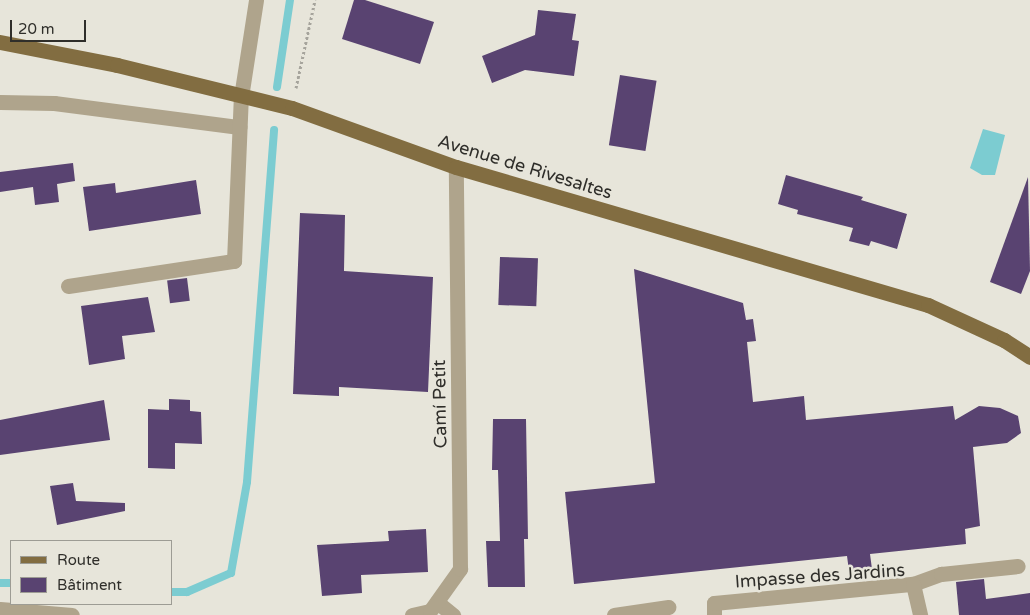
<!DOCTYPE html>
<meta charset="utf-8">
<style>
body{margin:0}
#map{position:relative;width:1030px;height:615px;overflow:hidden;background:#e7e5da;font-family:"Varela Round",sans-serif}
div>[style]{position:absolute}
.water>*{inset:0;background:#7cccd1}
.stream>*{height:8px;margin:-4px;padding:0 4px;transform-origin:4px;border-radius:4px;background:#7cccd1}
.building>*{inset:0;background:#594371;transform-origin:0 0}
.path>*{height:3px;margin-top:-1.5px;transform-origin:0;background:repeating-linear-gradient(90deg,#a6a49c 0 2.5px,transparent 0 5px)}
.minor>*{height:15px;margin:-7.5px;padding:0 7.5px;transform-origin:7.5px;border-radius:7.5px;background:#afa48c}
.major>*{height:15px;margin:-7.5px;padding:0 7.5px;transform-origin:7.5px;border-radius:7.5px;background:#826d41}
span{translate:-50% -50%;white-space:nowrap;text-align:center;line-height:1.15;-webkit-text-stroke:5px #e7e5da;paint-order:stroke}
.street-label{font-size:18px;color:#2f2e2a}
.legend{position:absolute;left:10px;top:540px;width:162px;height:65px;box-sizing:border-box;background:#e7e5da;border:1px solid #9d9c94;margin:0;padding:6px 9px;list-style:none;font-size:15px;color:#2f2e2a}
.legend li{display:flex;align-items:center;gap:10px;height:25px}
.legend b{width:25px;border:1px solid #9d9c94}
.scale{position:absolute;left:10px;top:20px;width:76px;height:22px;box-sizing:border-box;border:2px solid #2f2e2a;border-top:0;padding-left:6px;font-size:15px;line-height:18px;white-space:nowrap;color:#2f2e2a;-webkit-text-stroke:4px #e7e5da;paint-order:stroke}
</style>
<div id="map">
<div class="water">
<i style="clip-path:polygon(983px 129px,1005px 135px,995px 175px,982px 175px,970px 168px)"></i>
</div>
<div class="stream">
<i style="left:277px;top:87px;width:88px;rotate:-81.5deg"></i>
<i style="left:0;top:583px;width:11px"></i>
<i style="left:171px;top:592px;width:16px"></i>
<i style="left:187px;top:592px;width:48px;rotate:-23.4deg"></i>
<i style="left:231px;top:573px;width:92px;rotate:-80deg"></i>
<i style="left:247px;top:482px;width:353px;rotate:-85.6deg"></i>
</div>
<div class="building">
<i style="clip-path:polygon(354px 0,365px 0,434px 22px,420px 64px,342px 39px)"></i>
<i style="clip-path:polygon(538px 10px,576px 14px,572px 40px,579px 41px,574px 76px,525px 70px,492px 83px,482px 56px,535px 35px)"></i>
<i style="left:620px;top:75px;width:37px;height:71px;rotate:9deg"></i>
<i style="clip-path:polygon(73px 163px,75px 181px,57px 184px,59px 202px,35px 205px,33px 187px,0 192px,0 172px)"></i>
<i style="clip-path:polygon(786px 175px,863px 197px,861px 200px,907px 214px,897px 249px,871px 241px,869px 246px,849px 241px,853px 228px,797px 214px,798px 210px,778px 204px)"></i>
<i style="clip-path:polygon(1028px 177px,1030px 271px,1021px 294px,990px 282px)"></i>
<i style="clip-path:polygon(196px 180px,201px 214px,89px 231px,83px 187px,115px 183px,116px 193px)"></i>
<i style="clip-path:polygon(300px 213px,345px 215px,344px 271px,433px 277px,428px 392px,339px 387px,339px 396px,293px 394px)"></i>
<i style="left:500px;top:257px;width:38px;height:48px;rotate:2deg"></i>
<i style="clip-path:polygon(634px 269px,743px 303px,746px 320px,753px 319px,756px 341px,747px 342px,753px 402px,804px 396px,806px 420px,953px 406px,955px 420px,979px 406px,1000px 408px,1018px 416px,1021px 433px,1007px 443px,973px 447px,980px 526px,965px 529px,966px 544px,870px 554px,872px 569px,849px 571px,847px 556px,574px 584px,565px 492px,655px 483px)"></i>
<i style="left:187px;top:278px;width:23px;height:20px;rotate:83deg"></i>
<i style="clip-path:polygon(148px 297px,155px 332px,122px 336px,125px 359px,89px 365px,81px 306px)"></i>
<i style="clip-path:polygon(169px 399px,190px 400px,190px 411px,201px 412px,202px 444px,175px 443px,175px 469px,148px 468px,148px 409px,169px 410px)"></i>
<i style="clip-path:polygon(104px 400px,110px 440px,0 455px,0 420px)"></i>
<i style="clip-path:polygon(493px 419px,526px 419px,528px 539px,524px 539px,525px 587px,488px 587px,486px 541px,500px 541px,498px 470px,492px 470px)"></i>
<i style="clip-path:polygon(73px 483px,76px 501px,125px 503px,125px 511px,57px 525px,50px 486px)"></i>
<i style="clip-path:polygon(426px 529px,428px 572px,361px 575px,362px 593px,322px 596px,317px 545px,389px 541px,388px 531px)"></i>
<i style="clip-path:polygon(984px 579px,986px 599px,1030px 593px,1030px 615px,959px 615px,956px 582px)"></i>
</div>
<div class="path">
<i style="left:296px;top:88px;width:90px;rotate:-77.8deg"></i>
</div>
<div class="minor">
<i style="left:0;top:102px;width:54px;rotate:1.1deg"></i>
<i style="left:54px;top:103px;width:187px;rotate:7.4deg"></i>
<i style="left:68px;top:286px;width:168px;rotate:-8.6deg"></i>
<i style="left:234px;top:261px;width:164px;rotate:-87.6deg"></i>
<i style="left:241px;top:97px;width:98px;rotate:-81.2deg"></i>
<i style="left:913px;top:584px;width:30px;rotate:-20deg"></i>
<i style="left:941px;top:574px;width:77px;rotate:-5.9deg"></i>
<i style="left:437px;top:602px;width:21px;rotate:39deg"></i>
<i style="left:0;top:609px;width:72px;rotate:4.8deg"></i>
<i style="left:412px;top:615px;width:18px;rotate:-13deg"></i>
<i style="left:430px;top:611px;width:52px;rotate:-54.5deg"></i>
<i style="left:460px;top:569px;width:402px;rotate:-90.6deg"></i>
<i style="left:614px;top:615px;width:55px;rotate:-8.4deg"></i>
<i style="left:714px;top:615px;width:12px;rotate:-90deg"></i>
<i style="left:714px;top:603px;width:200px;rotate:-5.5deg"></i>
<i style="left:913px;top:584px;width:32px;rotate:77deg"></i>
</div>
<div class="major">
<i style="left:0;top:42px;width:119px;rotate:11.1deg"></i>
<i style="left:117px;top:65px;width:180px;rotate:13.8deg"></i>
<i style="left:292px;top:108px;width:174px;rotate:19.8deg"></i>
<i style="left:456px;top:167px;width:492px;rotate:16.3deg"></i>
<i style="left:928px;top:305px;width:84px;rotate:24.7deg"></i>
<i style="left:1004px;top:340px;width:31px;rotate:33deg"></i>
</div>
<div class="street-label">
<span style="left:525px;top:167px;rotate:17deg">Avenue de Rivesaltes</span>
<span style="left:440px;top:404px;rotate:-91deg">Camí Petit</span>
<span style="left:820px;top:576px;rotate:-4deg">Impasse des Jardins</span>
</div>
<ul class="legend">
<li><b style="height:6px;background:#826d41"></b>Route</li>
<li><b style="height:14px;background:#594371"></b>Bâtiment</li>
</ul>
<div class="scale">20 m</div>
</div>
